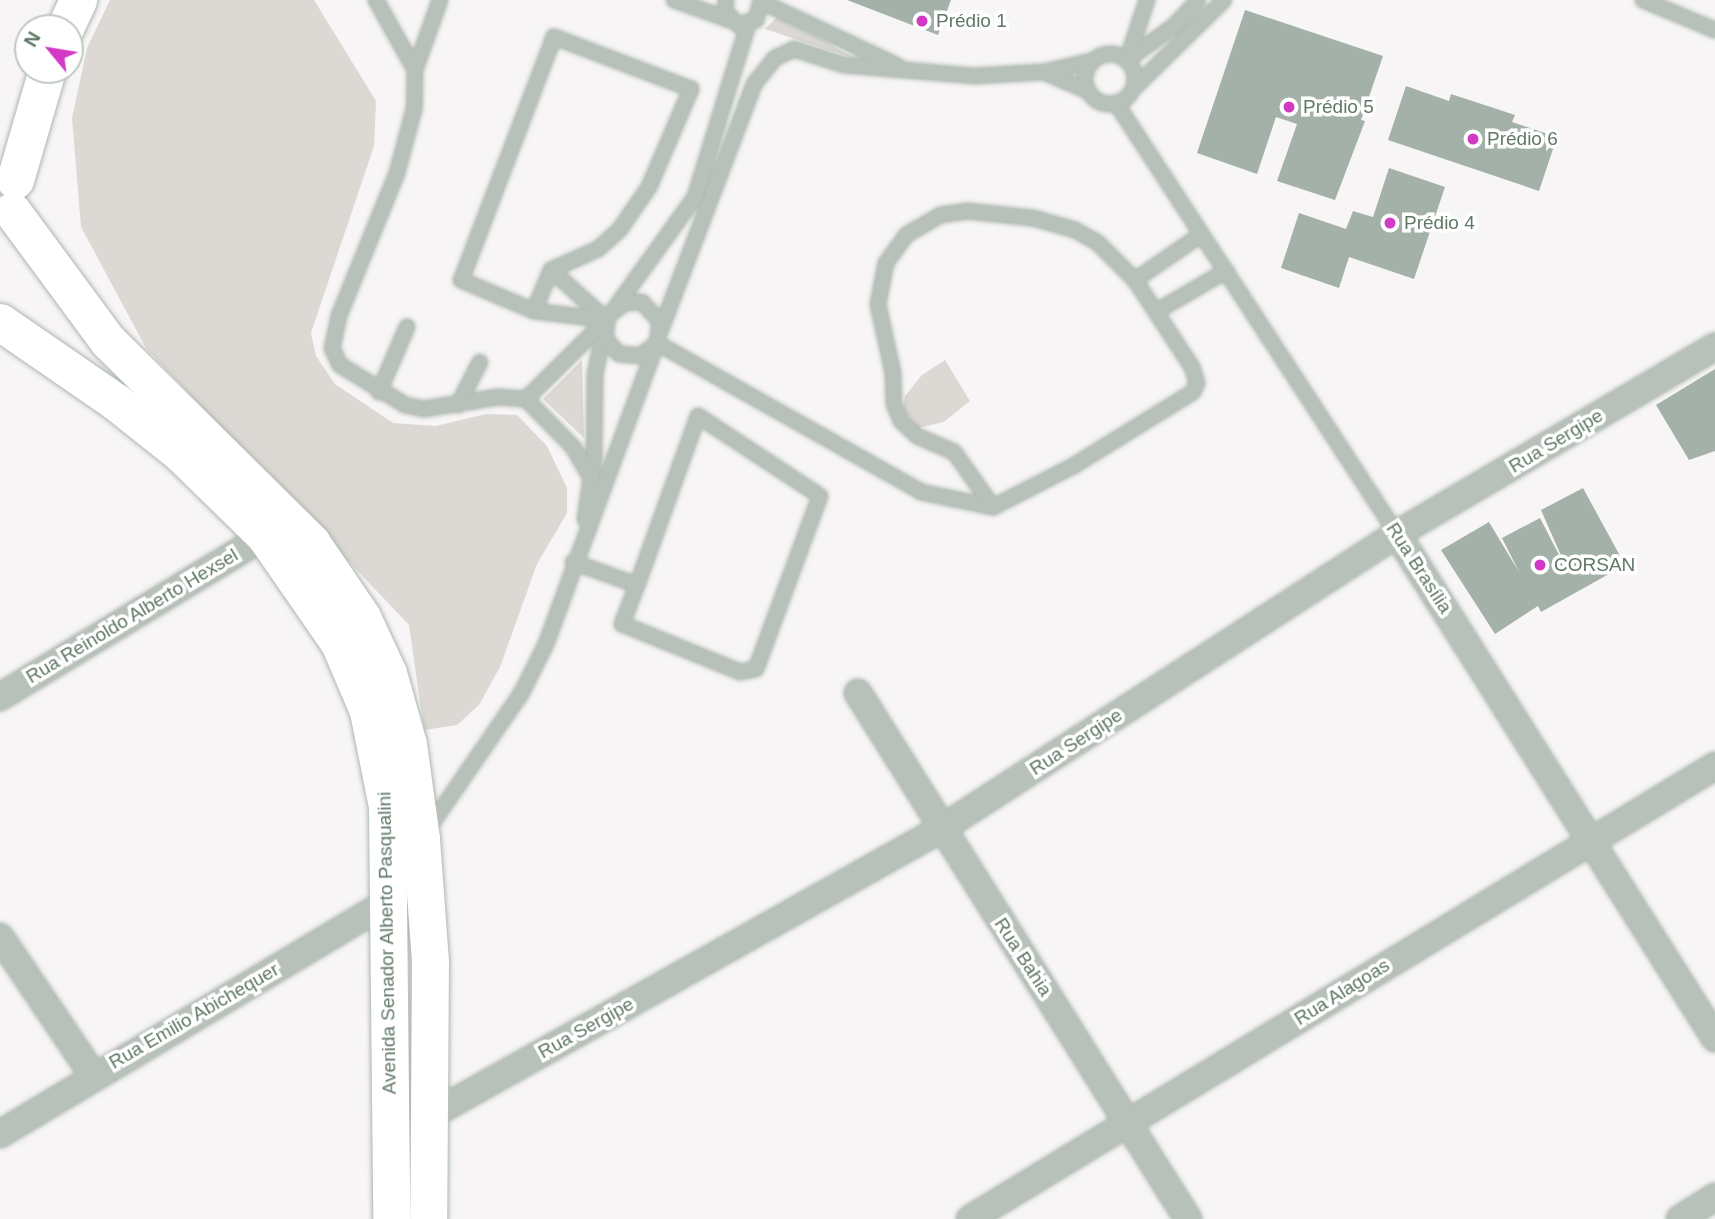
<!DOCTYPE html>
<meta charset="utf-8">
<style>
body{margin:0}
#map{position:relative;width:1715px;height:1219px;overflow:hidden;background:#f7f5f5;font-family:Helvetica,sans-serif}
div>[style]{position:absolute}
.green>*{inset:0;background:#dcd8d4}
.building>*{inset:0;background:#a4b1a8}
.roads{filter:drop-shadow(0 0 2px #adb7b0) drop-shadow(0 0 2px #adb7b0)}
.lane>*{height:14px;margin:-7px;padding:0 7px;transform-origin:7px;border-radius:7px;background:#b8c0ba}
.lane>.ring{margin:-7px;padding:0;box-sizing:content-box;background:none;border:14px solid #b8c0ba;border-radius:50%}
.street>*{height:26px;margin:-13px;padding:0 13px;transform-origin:13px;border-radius:13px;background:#b8c0ba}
.secondary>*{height:37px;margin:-18.5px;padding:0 18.5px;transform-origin:18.5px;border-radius:18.5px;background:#fff}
.dots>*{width:19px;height:19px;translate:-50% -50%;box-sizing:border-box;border:4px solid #fff;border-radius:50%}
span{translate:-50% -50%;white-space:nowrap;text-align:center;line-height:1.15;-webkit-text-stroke:7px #fff;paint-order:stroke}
.poi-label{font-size:19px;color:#607867}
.left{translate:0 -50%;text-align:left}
.street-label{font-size:19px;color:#607867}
.north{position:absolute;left:14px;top:14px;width:70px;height:70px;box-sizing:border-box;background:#fff;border:2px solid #bfc9c2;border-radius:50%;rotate:300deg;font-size:19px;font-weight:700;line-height:28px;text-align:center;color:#607867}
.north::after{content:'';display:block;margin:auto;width:24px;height:32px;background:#d23ac6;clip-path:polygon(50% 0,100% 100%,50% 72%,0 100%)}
</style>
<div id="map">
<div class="green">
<i style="clip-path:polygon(110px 0,314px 0,376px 101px,374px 146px,311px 333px,316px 356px,335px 384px,393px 423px,436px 426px,486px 414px,517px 415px,547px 446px,567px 488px,567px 513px,537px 564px,500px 667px,479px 705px,457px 725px,424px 730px,409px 625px,146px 348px,81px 227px,72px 118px,87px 48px)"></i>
<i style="clip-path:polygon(779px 15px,856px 59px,765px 29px)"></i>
<i style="clip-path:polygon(582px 360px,584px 438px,543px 399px)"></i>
<i style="clip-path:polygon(945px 360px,970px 401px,944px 422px,918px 428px,903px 411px,905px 396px,922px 375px)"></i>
</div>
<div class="building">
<i style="clip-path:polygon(847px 0,951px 0,938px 35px)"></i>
<i style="clip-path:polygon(1245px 10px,1383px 56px,1361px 120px,1365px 121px,1335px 200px,1277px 181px,1297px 124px,1276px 117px,1257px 174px,1197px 153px)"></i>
<i style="clip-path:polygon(1406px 86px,1449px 101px,1451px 94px,1515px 115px,1512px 122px,1557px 137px,1539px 191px,1388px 140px)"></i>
<i style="clip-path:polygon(1389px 168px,1445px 187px,1414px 279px,1349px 257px,1339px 288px,1281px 268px,1299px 213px,1346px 229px,1353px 211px,1373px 217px)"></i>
<i style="clip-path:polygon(1715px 369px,1715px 451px,1689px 460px,1656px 405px)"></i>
<i style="clip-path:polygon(1583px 488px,1625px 565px,1541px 612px,1538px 606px,1495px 634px,1441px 550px,1489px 522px,1519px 572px,1502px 538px,1540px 518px,1570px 576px,1541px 510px)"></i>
</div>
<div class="roads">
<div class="lane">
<i style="left:376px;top:0;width:80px;rotate:60.9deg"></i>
<i style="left:440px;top:0;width:74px;rotate:109.7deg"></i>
<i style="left:415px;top:70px;width:39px;rotate:91deg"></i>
<i style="left:414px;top:109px;width:66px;rotate:104.9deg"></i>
<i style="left:397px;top:173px;width:154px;rotate:112.1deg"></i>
<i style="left:339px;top:316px;width:33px;rotate:102deg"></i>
<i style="left:332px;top:348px;width:19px;rotate:65deg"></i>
<i style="left:340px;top:365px;width:76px;rotate:31.6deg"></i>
<i style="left:405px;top:405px;width:19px;rotate:12deg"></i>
<i style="left:424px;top:409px;width:75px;rotate:-9.2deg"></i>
<i style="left:498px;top:397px;width:28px;rotate:4deg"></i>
<i style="left:526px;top:399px;width:67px;rotate:45.6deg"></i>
<i style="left:573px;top:447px;width:36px;rotate:60deg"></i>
<i style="left:674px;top:0;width:59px;rotate:19.7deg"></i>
<i style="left:726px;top:0;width:11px;rotate:95deg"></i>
<i style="left:725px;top:11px;width:19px;rotate:47deg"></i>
<i style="left:738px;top:25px;width:19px;rotate:-16deg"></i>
<i style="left:756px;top:20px;width:21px;rotate:-76deg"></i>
<i style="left:1147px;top:0;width:63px;rotate:108.4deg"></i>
<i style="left:1127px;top:60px;width:58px;rotate:-35.9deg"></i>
<i style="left:1174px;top:26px;width:35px;rotate:-47deg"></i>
<i style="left:1643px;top:0;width:78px;rotate:22.6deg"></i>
<i style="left:762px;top:2px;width:150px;rotate:25.2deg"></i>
<i class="ring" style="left:1085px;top:54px;width:36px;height:36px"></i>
<i style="left:1044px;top:72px;width:48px;rotate:23.4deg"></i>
<i style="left:1133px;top:89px;width:127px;rotate:-44.4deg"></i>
<i style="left:1116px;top:103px;width:515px;rotate:56.9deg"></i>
<i style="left:967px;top:211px;width:66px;rotate:6.1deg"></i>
<i style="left:1033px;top:218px;width:44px;rotate:15.9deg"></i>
<i style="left:1075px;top:230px;width:25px;rotate:29deg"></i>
<i style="left:1097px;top:242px;width:54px;rotate:45deg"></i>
<i style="left:1135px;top:280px;width:104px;rotate:56.8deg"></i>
<i style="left:1192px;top:367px;width:17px;rotate:73deg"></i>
<i style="left:1197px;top:383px;width:10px;rotate:114deg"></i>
<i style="left:1193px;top:392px;width:139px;rotate:148.3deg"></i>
<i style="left:1075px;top:465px;width:92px;rotate:152.9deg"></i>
<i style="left:993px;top:507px;width:67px;rotate:-125.3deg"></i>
<i style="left:954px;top:452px;width:40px;rotate:-156.6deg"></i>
<i style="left:917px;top:436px;width:22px;rotate:-137deg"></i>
<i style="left:901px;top:421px;width:18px;rotate:-112deg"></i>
<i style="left:894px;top:404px;width:31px;rotate:-92deg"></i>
<i style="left:893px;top:373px;width:71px;rotate:-102.3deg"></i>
<i style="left:878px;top:304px;width:42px;rotate:-79deg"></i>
<i style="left:886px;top:263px;width:34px;rotate:-54deg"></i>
<i style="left:906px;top:235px;width:39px;rotate:-30deg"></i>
<i style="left:940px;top:215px;width:27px;rotate:-8deg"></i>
<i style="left:551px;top:270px;width:75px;rotate:41.8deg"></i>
<i style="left:1135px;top:280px;width:81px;rotate:-34.5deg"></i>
<i style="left:615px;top:308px;width:137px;rotate:-54.2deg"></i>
<i style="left:695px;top:197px;width:180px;rotate:-72.9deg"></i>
<i style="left:534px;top:311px;width:44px;rotate:-67.5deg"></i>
<i style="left:551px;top:270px;width:51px;rotate:-24.1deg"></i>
<i style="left:598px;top:249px;width:30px;rotate:-42deg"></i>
<i style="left:620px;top:229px;width:51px;rotate:-55.4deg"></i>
<i style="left:649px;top:187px;width:107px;rotate:-66.8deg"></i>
<i style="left:691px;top:89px;width:147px;rotate:-159.2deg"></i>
<i style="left:554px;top:37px;width:260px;rotate:110.9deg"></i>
<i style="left:461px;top:280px;width:79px;rotate:23deg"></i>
<i style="left:534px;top:311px;width:74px;rotate:7deg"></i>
<i style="left:1157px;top:311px;width:80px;rotate:-30.1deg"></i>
<i style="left:660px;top:332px;width:265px;rotate:-69.2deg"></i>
<i style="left:754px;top:84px;width:33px;rotate:-51deg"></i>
<i style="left:775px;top:58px;width:21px;rotate:-25deg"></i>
<i style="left:794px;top:49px;width:52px;rotate:17.7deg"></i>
<i style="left:844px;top:65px;width:130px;rotate:4.8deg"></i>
<i style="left:974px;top:76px;width:70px;rotate:-3.3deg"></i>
<i style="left:1044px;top:72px;width:49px;rotate:-12.9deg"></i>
<i style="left:657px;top:343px;width:303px;rotate:29.4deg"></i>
<i style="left:921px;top:492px;width:74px;rotate:11.8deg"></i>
<i style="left:379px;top:392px;width:71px;rotate:-66.7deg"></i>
<i style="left:526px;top:399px;width:111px;rotate:-44.6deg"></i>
<i style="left:458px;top:405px;width:48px;rotate:-62.9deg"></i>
<i style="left:585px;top:519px;width:62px;rotate:-81.6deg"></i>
<i style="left:594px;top:458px;width:84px;rotate:-89.3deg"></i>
<i style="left:595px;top:374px;width:44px;rotate:-78.2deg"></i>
<i style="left:573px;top:562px;width:68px;rotate:19.8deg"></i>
<i style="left:637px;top:585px;width:42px;rotate:111deg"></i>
<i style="left:622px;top:624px;width:127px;rotate:22.1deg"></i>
<i style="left:740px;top:672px;width:16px;rotate:-11deg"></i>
<i style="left:756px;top:669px;width:184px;rotate:-69.7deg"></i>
<i style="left:820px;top:496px;width:146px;rotate:-146.7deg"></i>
<i style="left:698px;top:416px;width:180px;rotate:109.8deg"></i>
<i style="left:426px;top:832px;width:168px;rotate:-55.5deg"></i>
<i style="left:521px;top:694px;width:56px;rotate:-63.4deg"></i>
<i style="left:546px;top:644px;width:321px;rotate:-69.8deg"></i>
<i style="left:657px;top:343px;width:21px;rotate:-82deg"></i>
<i style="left:660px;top:322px;width:27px;rotate:-132deg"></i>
<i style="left:642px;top:302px;width:17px;rotate:177deg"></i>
<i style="left:625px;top:303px;width:21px;rotate:143deg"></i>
<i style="left:608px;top:316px;width:22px;rotate:98deg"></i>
<i style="left:605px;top:338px;width:21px;rotate:49deg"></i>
<i style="left:619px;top:354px;width:21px;rotate:5deg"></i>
<i style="left:640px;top:356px;width:21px;rotate:-37deg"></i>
</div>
<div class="street">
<i style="left:1397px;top:534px;width:596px;rotate:57.75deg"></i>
<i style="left:858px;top:693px;width:621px;rotate:57.9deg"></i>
<i style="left:0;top:697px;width:310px;rotate:-31.3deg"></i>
<i style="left:0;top:937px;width:166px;rotate:56deg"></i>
<i style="left:426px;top:1118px;width:591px;rotate:-29.3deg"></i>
<i style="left:941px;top:829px;width:543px;rotate:-32.9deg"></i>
<i style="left:1397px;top:534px;width:369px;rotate:-30.5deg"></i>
<i style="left:0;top:1134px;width:454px;rotate:-30.9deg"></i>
<i style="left:970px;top:1219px;width:872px;rotate:-31.3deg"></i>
<i style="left:1680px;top:1219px;width:41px;rotate:-32.2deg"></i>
</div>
<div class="secondary">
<i style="left:65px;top:28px;width:31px;rotate:-65deg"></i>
<i style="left:15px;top:180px;width:115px;rotate:-73.8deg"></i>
<i style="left:12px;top:211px;width:162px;rotate:53.6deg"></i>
<i style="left:108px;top:341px;width:286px;rotate:44.7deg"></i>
<i style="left:311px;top:542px;width:91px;rotate:55.8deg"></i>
<i style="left:362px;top:617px;width:62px;rotate:65.1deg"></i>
<i style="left:388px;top:673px;width:74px;rotate:74.3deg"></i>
<i style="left:408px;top:744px;width:96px;rotate:82.2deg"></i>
<i style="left:421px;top:839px;width:124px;rotate:85.8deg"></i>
<i style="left:430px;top:963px;width:256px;rotate:90.4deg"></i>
<i style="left:0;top:322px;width:141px;rotate:34.6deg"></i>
<i style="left:116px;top:402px;width:82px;rotate:38.6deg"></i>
<i style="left:180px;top:453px;width:119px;rotate:44.3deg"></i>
<i style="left:265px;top:536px;width:130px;rotate:55.3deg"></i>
<i style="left:339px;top:643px;width:74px;rotate:66.9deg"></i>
<i style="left:368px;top:711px;width:97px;rotate:78.7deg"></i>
<i style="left:387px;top:806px;width:413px;rotate:89.4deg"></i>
</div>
</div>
<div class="dots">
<i style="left:922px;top:21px;background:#d23ac6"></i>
<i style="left:1289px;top:107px;background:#d23ac6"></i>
<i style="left:1473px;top:139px;background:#d23ac6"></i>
<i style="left:1390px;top:223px;background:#d23ac6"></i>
<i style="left:1540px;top:565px;background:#d23ac6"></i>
</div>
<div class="poi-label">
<span class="left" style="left:936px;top:21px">Prédio 1</span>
<span class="left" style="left:1303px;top:107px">Prédio 5</span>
<span class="left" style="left:1487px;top:139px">Prédio 6</span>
<span class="left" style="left:1404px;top:223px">Prédio 4</span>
<span class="left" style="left:1554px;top:565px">CORSAN</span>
</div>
<div class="street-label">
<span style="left:1556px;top:441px;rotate:-31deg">Rua Sergipe</span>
<span style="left:1419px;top:568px;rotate:57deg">Rua Brasília</span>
<span style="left:132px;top:616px;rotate:-31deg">Rua Reinoldo Alberto Hexsel</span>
<span style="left:1076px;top:742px;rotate:-33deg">Rua Sergipe</span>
<span style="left:387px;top:943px;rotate:-91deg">Avenida Senador Alberto Pasqualini</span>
<span style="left:1023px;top:957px;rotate:57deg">Rua Bahia</span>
<span style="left:1342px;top:992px;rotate:-32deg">Rua Alagoas</span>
<span style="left:194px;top:1016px;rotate:-30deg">Rua Emilio Abichequer</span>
<span style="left:586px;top:1028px;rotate:-29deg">Rua Sergipe</span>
</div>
<div class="north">N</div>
</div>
